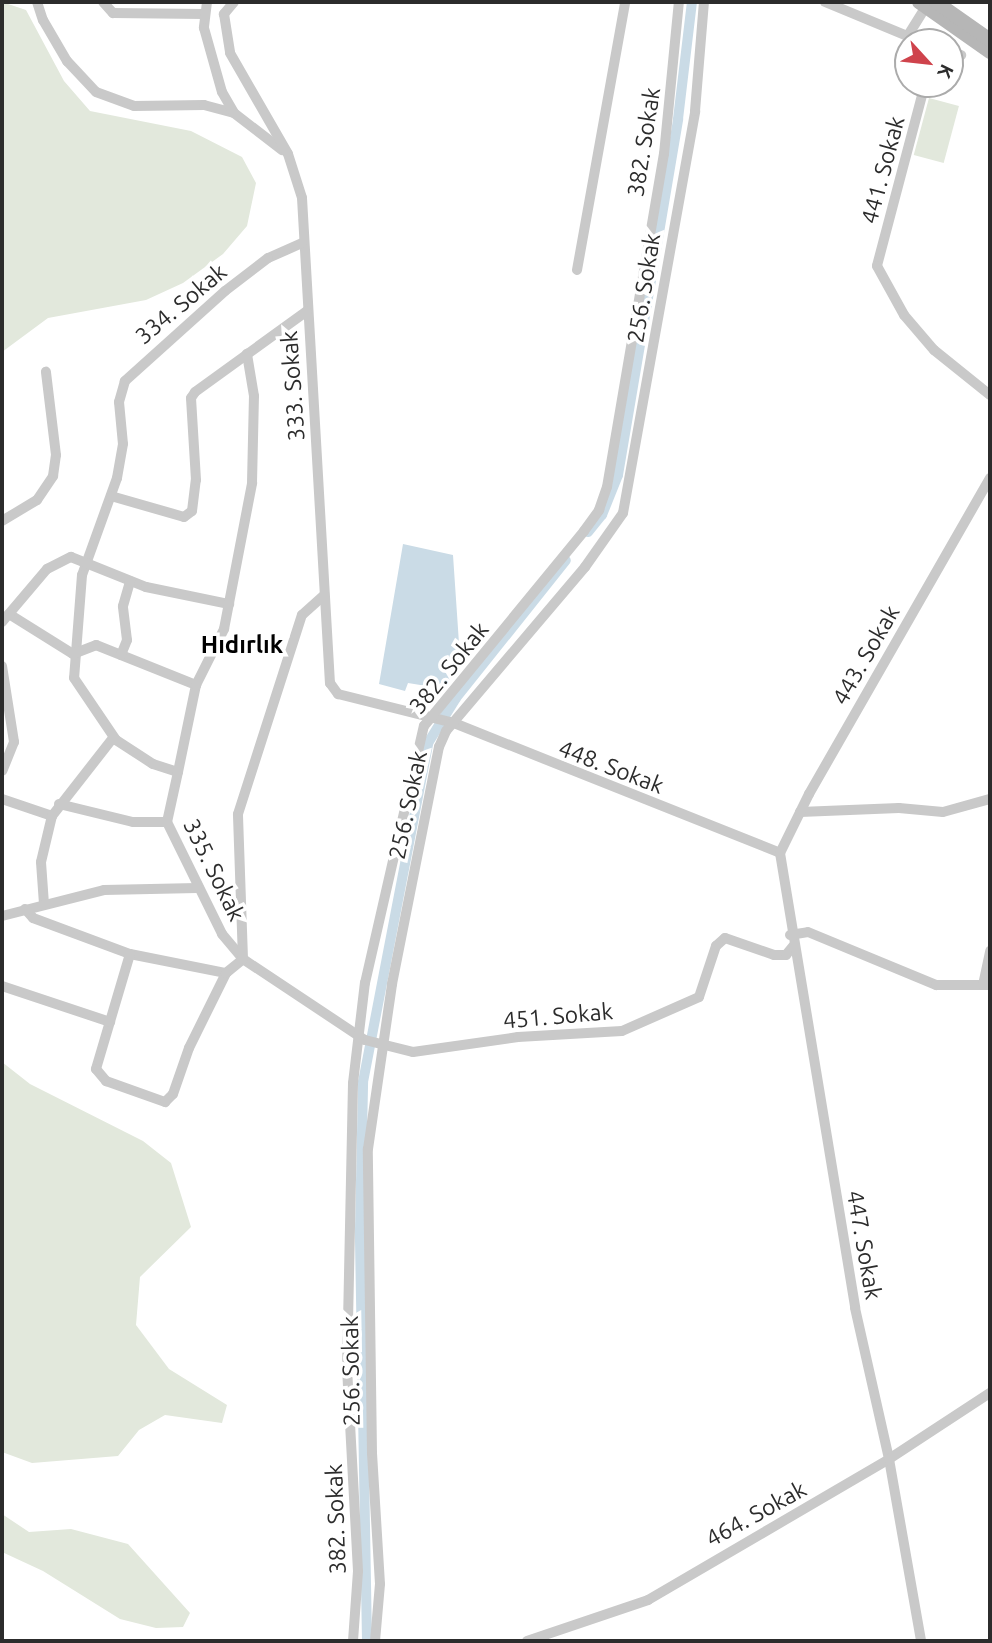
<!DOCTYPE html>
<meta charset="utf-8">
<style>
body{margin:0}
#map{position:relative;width:992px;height:1643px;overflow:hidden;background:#fff;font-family:Ubuntu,sans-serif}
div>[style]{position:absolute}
.green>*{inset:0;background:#e2e8dc;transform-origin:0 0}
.water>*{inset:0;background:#cadbe6}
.canal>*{height:10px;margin:-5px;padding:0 5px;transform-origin:5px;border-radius:5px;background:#cadbe6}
.street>*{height:10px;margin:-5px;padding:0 5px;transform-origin:5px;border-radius:5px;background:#c9c9c9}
.secondary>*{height:14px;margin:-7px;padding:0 7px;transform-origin:7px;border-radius:7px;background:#b6b6b6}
span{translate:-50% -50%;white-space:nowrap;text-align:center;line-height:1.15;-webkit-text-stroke:7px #fff;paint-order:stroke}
.street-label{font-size:23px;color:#2c2c2c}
.neighbourhood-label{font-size:24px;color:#000;font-weight:700}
.frame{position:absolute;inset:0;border:4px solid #2c2c2c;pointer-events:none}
.north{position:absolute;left:894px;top:28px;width:70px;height:70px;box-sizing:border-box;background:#fff;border:2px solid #ababab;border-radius:50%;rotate:117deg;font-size:19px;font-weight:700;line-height:28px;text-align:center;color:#2c2c2c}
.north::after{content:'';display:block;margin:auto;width:24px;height:32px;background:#cf434c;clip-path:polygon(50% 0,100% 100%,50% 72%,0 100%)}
</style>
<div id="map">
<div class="green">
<i style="clip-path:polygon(2px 2px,26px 10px,64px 81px,90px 111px,191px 131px,242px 157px,256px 183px,247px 226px,223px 254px,183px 283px,146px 300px,48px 318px,2px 352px)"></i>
<i style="left:929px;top:98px;width:31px;height:59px;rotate:15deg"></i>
<i style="clip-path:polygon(2px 1062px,30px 1084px,143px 1141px,171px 1163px,191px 1227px,140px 1277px,136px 1325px,169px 1369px,227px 1405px,222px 1423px,165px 1415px,139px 1430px,118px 1456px,32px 1463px,2px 1452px)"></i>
<i style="clip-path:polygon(2px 1514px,29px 1532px,71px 1529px,128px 1544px,190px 1613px,183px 1627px,156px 1628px,120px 1619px,43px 1571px,2px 1552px)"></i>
</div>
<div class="water">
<i style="clip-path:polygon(403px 544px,453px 555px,460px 658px,445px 689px,408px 683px,405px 691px,379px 684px)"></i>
</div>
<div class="canal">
<i style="left:588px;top:532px;width:22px;rotate:-51deg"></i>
<i style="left:602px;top:515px;width:43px;rotate:-68.2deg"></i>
<i style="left:618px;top:475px;width:361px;rotate:-80.4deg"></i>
<i style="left:678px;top:119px;width:118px;rotate:-83.2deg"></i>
<i style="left:367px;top:1641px;width:411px;rotate:-91deg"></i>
<i style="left:360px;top:1230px;width:148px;rotate:-88.8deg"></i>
<i style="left:363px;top:1082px;width:345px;rotate:-79.1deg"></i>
<i style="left:428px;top:743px;width:53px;rotate:-58.1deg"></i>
<i style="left:456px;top:698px;width:176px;rotate:-51.4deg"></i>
</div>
<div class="street">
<i style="left:37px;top:2px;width:19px;rotate:72deg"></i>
<i style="left:43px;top:20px;width:48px;rotate:59.7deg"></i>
<i style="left:67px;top:61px;width:42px;rotate:46.9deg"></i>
<i style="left:96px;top:92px;width:40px;rotate:20.2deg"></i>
<i style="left:134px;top:106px;width:70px;rotate:-0.8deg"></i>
<i style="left:204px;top:105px;width:31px;rotate:15deg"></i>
<i style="left:103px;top:2px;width:15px;rotate:48deg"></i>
<i style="left:113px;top:13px;width:91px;rotate:0.6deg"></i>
<i style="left:207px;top:2px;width:26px;rotate:97deg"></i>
<i style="left:204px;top:28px;width:66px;rotate:74.3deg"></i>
<i style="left:222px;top:92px;width:24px;rotate:60deg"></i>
<i style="left:234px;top:113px;width:61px;rotate:37.6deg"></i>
<i style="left:234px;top:2px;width:16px;rotate:130deg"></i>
<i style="left:224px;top:14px;width:39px;rotate:81deg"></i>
<i style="left:230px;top:53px;width:116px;rotate:60.1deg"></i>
<i style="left:288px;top:154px;width:46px;rotate:72.3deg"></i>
<i style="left:302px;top:198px;width:486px;rotate:86.7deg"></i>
<i style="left:330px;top:683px;width:14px;rotate:54deg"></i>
<i style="left:338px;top:694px;width:120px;rotate:14deg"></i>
<i style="left:454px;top:723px;width:351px;rotate:21.7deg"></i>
<i style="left:825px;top:2px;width:105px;rotate:22.4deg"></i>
<i style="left:907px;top:37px;width:36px;rotate:-58deg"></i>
<i style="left:950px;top:51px;width:12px;rotate:20deg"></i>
<i style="left:925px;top:84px;width:188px;rotate:104.8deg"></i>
<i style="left:877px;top:266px;width:56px;rotate:61.1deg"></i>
<i style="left:904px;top:315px;width:46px;rotate:49.4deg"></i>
<i style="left:934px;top:350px;width:72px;rotate:38.8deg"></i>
<i style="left:302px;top:243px;width:37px;rotate:156deg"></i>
<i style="left:268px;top:258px;width:54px;rotate:142.5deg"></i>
<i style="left:225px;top:291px;width:135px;rotate:138deg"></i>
<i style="left:125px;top:381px;width:22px;rotate:106deg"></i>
<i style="left:119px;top:402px;width:42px;rotate:84.6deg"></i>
<i style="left:123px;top:444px;width:35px;rotate:100deg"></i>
<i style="left:117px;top:478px;width:103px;rotate:109.8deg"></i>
<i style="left:82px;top:575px;width:103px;rotate:94.4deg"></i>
<i style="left:74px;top:678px;width:75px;rotate:55.9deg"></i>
<i style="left:116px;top:740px;width:44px;rotate:33deg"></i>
<i style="left:153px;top:764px;width:26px;rotate:18deg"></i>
<i style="left:178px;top:772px;width:51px;rotate:102.4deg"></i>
<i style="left:167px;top:822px;width:125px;rotate:63.8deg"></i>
<i style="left:222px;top:934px;width:33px;rotate:50deg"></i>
<i style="left:243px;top:959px;width:146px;rotate:33.6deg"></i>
<i style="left:365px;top:1040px;width:49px;rotate:14deg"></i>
<i style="left:413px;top:1052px;width:106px;rotate:-8.1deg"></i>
<i style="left:518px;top:1037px;width:104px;rotate:-3.3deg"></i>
<i style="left:622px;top:1031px;width:84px;rotate:-23.8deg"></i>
<i style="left:699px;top:997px;width:54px;rotate:-71.6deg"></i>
<i style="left:716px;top:946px;width:12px;rotate:-42deg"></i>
<i style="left:725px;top:938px;width:52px;rotate:19.1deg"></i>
<i style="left:774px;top:955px;width:12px"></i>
<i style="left:786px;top:955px;width:13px;rotate:-51deg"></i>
<i style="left:577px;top:270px;width:272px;rotate:-79.8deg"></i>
<i style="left:111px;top:496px;width:76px;rotate:16deg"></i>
<i style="left:184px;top:517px;width:10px;rotate:-37deg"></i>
<i style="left:192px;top:511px;width:31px;rotate:-83deg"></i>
<i style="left:196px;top:480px;width:82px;rotate:-93.5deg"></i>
<i style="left:191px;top:398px;width:7px;rotate:-56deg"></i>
<i style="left:195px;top:392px;width:138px;rotate:-35.9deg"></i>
<i style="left:2px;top:521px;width:41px;rotate:-31deg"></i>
<i style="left:37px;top:500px;width:29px;rotate:-56deg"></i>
<i style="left:53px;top:476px;width:21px;rotate:-82deg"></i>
<i style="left:56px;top:455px;width:84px;rotate:-96.9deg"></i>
<i style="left:9px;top:614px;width:75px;rotate:32deg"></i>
<i style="left:73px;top:654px;width:25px;rotate:-21deg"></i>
<i style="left:96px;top:645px;width:108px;rotate:21.8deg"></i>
<i style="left:2px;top:622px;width:70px;rotate:-49.7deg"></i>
<i style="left:47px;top:569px;width:27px;rotate:-27deg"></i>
<i style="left:71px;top:557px;width:81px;rotate:21.8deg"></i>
<i style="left:146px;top:587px;width:85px;rotate:11.6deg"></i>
<i style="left:121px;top:655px;width:16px;rotate:-68deg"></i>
<i style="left:127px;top:640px;width:34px;rotate:-97deg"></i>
<i style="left:123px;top:606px;width:26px;rotate:-74deg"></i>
<i style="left:2px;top:666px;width:77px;rotate:81deg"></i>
<i style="left:14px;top:742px;width:31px;rotate:112deg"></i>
<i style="left:178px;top:772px;width:89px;rotate:-78.3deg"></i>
<i style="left:196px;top:685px;width:63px;rotate:-63.4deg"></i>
<i style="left:224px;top:629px;width:149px;rotate:-79.1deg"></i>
<i style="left:252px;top:483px;width:87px;rotate:-88.7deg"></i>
<i style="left:254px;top:396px;width:43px;rotate:-99.5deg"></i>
<i style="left:2px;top:799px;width:53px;rotate:18.8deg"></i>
<i style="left:59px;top:804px;width:76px;rotate:13.7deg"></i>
<i style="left:133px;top:822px;width:34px"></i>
<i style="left:800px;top:812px;width:99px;rotate:-2.3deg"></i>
<i style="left:899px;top:808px;width:44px;rotate:5.2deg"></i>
<i style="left:943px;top:812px;width:49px;rotate:-15.5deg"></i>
<i style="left:780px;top:853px;width:461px;rotate:80.6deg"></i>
<i style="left:855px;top:1308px;width:155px;rotate:77.3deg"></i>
<i style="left:889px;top:1459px;width:185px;rotate:80deg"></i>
<i style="left:780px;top:853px;width:66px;rotate:-63.8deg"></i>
<i style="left:809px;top:794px;width:364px;rotate:-60.2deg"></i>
<i style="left:44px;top:904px;width:42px;rotate:-94.1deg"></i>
<i style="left:41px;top:862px;width:47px;rotate:-76.6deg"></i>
<i style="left:52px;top:816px;width:99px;rotate:-52deg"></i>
<i style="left:25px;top:909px;width:12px;rotate:48deg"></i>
<i style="left:33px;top:918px;width:103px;rotate:20.4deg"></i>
<i style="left:130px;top:954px;width:98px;rotate:11.2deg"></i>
<i style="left:2px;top:916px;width:105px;rotate:-14.3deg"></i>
<i style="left:104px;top:890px;width:93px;rotate:-1.2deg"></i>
<i style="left:790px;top:935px;width:18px;rotate:-9deg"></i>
<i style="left:808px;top:932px;width:139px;rotate:22.5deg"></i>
<i style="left:936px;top:985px;width:54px"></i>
<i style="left:130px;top:954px;width:120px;rotate:106.5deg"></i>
<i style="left:96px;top:1069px;width:16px;rotate:50deg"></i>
<i style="left:106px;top:1081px;width:63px;rotate:19.6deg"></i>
<i style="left:165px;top:1102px;width:11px;rotate:-45deg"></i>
<i style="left:173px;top:1094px;width:49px;rotate:-70.8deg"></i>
<i style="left:189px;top:1048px;width:84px;rotate:-63.7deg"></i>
<i style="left:226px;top:973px;width:22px;rotate:-39deg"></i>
<i style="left:243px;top:959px;width:145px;rotate:-92deg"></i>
<i style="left:238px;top:814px;width:209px;rotate:-72.2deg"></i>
<i style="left:302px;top:615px;width:30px;rotate:-42deg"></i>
<i style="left:983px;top:985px;width:35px;rotate:-78deg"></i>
<i style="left:2px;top:986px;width:114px;rotate:18.4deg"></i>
<i style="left:353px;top:1641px;width:70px;rotate:-85.9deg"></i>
<i style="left:358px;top:1571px;width:201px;rotate:-93.1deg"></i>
<i style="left:347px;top:1370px;width:287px;rotate:-88.8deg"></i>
<i style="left:353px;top:1083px;width:101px;rotate:-83.2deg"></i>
<i style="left:365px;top:983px;width:264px;rotate:-77.1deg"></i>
<i style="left:424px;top:726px;width:252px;rotate:-50.6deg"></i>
<i style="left:584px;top:531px;width:26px;rotate:-54deg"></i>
<i style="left:599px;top:510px;width:24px;rotate:-71deg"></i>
<i style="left:607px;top:487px;width:338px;rotate:-80.3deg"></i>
<i style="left:664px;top:154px;width:153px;rotate:-84.4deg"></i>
<i style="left:375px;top:1641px;width:57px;rotate:-85deg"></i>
<i style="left:380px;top:1584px;width:131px;rotate:-93.5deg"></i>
<i style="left:372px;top:1453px;width:304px;rotate:-90.8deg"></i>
<i style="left:368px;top:1149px;width:167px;rotate:-81.7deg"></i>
<i style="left:392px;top:984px;width:242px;rotate:-78.8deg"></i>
<i style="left:439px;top:747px;width:17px;rotate:-66deg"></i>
<i style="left:446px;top:731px;width:215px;rotate:-49.7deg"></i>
<i style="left:585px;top:567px;width:66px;rotate:-54.9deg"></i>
<i style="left:623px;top:513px;width:408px;rotate:-79.8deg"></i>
<i style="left:695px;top:111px;width:109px;rotate:-85.3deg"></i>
<i style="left:527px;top:1641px;width:128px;rotate:-18.7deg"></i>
<i style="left:648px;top:1600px;width:279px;rotate:-30.3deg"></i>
<i style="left:889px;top:1459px;width:121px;rotate:-33.2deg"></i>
</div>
<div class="secondary">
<i style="left:919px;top:2px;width:87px;rotate:35.2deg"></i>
<i style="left:936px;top:2px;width:66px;rotate:35.1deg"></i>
</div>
<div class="street-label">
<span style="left:644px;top:142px;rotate:-81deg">382. Sokak</span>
<span style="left:883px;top:170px;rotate:-75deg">441. Sokak</span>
<span style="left:644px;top:288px;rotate:-81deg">256. Sokak</span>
<span style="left:181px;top:304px;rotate:-40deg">334. Sokak</span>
<span style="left:293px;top:386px;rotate:-94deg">333. Sokak</span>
<span style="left:866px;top:655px;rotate:-60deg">443. Sokak</span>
<span style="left:449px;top:668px;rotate:-51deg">382. Sokak</span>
<span style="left:611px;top:767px;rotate:21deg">448. Sokak</span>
<span style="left:408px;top:805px;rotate:-78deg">256. Sokak</span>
<span style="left:214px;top:870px;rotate:64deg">335. Sokak</span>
<span style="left:558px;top:1016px;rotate:-5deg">451. Sokak</span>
<span style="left:864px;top:1245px;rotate:80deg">447. Sokak</span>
<span style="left:351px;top:1371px;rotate:-91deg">256. Sokak</span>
<span style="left:756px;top:1514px;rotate:-29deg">464. Sokak</span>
<span style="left:336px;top:1519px;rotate:-92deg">382. Sokak</span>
</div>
<div class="neighbourhood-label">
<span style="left:242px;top:645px">Hıdırlık</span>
</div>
<div class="frame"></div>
<div class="north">K</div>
</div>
